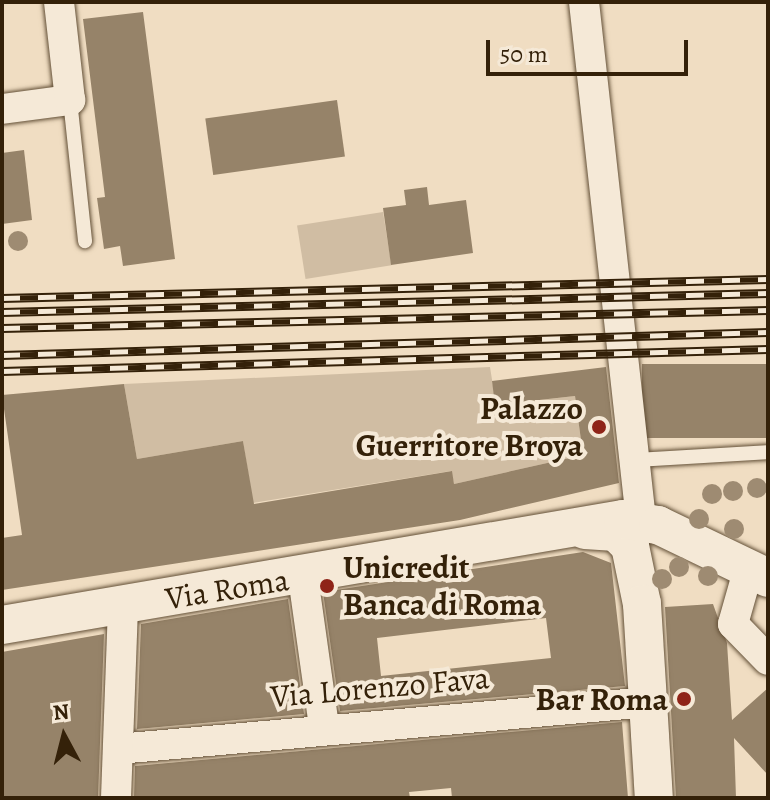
<!DOCTYPE html>
<style>
body{margin:0}
#map{position:relative;width:770px;height:800px;overflow:hidden;background:#f0ddc2;font-family:Alegreya,serif}
div>[style]{position:absolute}
.green>*{inset:0;background:#d0bda3;transform-origin:0 0}
.building>*{inset:0;background:#968369;transform-origin:0 0}
.roads{filter:drop-shadow(0 0 2px #635037) drop-shadow(0 0 2px #635037)}
.service>*{height:14px;margin:-7px;padding:0 7px;transform-origin:7px;border-radius:7px;background:#f5e9d7}
.minor>*{height:30px;margin:-15px;padding:0 15px;transform-origin:15px;border-radius:15px;background:#f5e9d7}
.tertiary>*{height:38px;margin:-19px;padding:0 19px;transform-origin:19px;border-radius:19px;background:#f5e9d7}
.rail>*{height:9px;margin-top:-4.5px;transform-origin:0;background:repeating-linear-gradient(90deg,#f5e9d7 0 18px,#342109 0 36px);box-sizing:border-box;border-block:2px solid #342109}
.trees>*{width:20px;height:20px;margin:-10px;border-radius:50%;background:#9e8b72}
.dots>*{width:22px;height:22px;translate:-50% -50%;box-sizing:border-box;border:4px solid #f5e9d7;border-radius:50%}
span{translate:-50% -50%;white-space:nowrap;text-align:center;line-height:1.15;-webkit-text-stroke:8px #f5e9d7;paint-order:stroke}
.poi-label{font-size:32px;color:#342109;font-weight:700}
.right{translate:-100% -50%;text-align:right}
.left{translate:0 -50%;text-align:left}
.street-label{font-size:32px;color:#342109}
.frame{position:absolute;inset:0;border:4px solid #342109;pointer-events:none}
.north{position:absolute;left:24px;top:696px;width:80px;height:80px;-webkit-text-stroke:6px #f5e9d7;paint-order:stroke;rotate:353deg;font-size:22px;font-weight:700;line-height:32px;text-align:center;color:#342109}
.north::after{content:'';display:block;margin:auto;width:28px;height:36px;background:#342109;clip-path:polygon(50% 0,100% 100%,50% 72%,0 100%)}
.scale{position:absolute;left:486px;top:40px;width:202px;height:36px;box-sizing:border-box;border:4px solid #342109;border-top:0;padding-left:10px;font-size:24px;line-height:28px;white-space:nowrap;color:#342109;-webkit-text-stroke:6px #f5e9d7;paint-order:stroke}
</style>
<div id="map">
<div class="green">
<i style="left:383px;top:212px;width:54px;height:87px;rotate:81deg"></i>
<i style="clip-path:polygon(490px 367px,496px 405px,575px 396px,583px 455px,454px 484px,451px 471px,253px 503px,243px 441px,137px 459px,124px 384px)"></i>
</div>
<div class="building">
<i style="clip-path:polygon(143px 12px,175px 259px,123px 266px,120px 246px,104px 249px,97px 198px,105px 197px,83px 19px)"></i>
<i style="left:337px;top:100px;width:57px;height:133px;rotate:82deg"></i>
<i style="clip-path:polygon(24px 150px,32px 220px,2px 224px,2px 153px)"></i>
<i style="clip-path:polygon(427px 187px,429px 205px,466px 200px,473px 253px,391px 265px,383px 208px,406px 205px,404px 190px)"></i>
<i style="left:768px;top:364px;width:74px;height:126px;rotate:90deg"></i>
<i style="clip-path:polygon(606px 367px,619px 483px,460px 520px,2px 590px,2px 538px,22px 535px,2px 395px,124px 384px,137px 459px,243px 441px,254px 504px,452px 471px,454px 484px,583px 455px,575px 396px,495px 405px,492px 381px)"></i>
<i style="clip-path:polygon(evenodd,583px 552px,611px 563px,625px 686px,340px 711px,323px 592px,583px 552px,546px 618px,551px 658px,381px 676px,377px 638px,546px 618px)"></i>
<i style="clip-path:polygon(288px 599px,304px 714px,137px 729px,141px 624px)"></i>
<i style="clip-path:polygon(713px 604px,727px 643px,732px 720px,768px 688px,768px 775px,734px 738px,736px 798px,676px 798px,665px 607px)"></i>
<i style="clip-path:polygon(104px 634px,98px 798px,2px 798px,2px 652px)"></i>
<i style="clip-path:polygon(622px 722px,628px 798px,452px 798px,451px 788px,409px 792px,410px 798px,134px 798px,135px 766px)"></i>
</div>
<div class="roads">
<div class="service">
<i style="left:70px;top:100px;width:142px;rotate:83.9deg"></i>
<i style="left:635px;top:460px;width:133px;rotate:-3.4deg"></i>
</div>
<div class="minor">
<i style="left:584px;top:2px;width:521px;rotate:83.72deg"></i>
<i style="left:2px;top:109px;width:69px;rotate:-7.5deg"></i>
<i style="left:70px;top:100px;width:99px;rotate:-96.4deg"></i>
<i style="left:748px;top:571px;width:55px;rotate:105.8deg"></i>
<i style="left:733px;top:624px;width:50px;rotate:45.8deg"></i>
<i style="left:303px;top:577px;width:150px;rotate:82deg"></i>
<i style="left:118px;top:749px;width:533px;rotate:-5.06deg"></i>
<i style="left:116px;top:798px;width:192px;rotate:-87.9deg"></i>
</div>
<div class="tertiary">
<i style="left:585px;top:530px;width:31px;rotate:4deg"></i>
<i style="left:616px;top:532px;width:20px;rotate:45deg"></i>
<i style="left:630px;top:546px;width:59px;rotate:78.3deg"></i>
<i style="left:642px;top:604px;width:194px;rotate:86.5deg"></i>
<i style="left:2px;top:625px;width:630px;rotate:-9.69deg"></i>
<i style="left:623px;top:519px;width:36px;rotate:10deg"></i>
<i style="left:658px;top:525px;width:122px;rotate:25.7deg"></i>
</div>
</div>
<div class="rail">
<i style="left:2px;top:298px;width:766px;rotate:-1.42deg"></i>
<i style="left:2px;top:312px;width:766px;rotate:-1.42deg"></i>
<i style="left:2px;top:328px;width:766px;rotate:-1.35deg"></i>
<i style="left:2px;top:355px;width:766px;rotate:-1.72deg"></i>
<i style="left:2px;top:371px;width:766px;rotate:-1.65deg"></i>
</div>
<div class="trees">
<i style="left:18px;top:241px"></i>
<i style="left:757px;top:488px"></i>
<i style="left:733px;top:491px"></i>
<i style="left:712px;top:494px"></i>
<i style="left:699px;top:519px"></i>
<i style="left:734px;top:529px"></i>
<i style="left:679px;top:567px"></i>
<i style="left:708px;top:576px"></i>
<i style="left:662px;top:579px"></i>
</div>
<div class="dots">
<i style="left:599px;top:427px;background:#8f2418"></i>
<i style="left:327px;top:586px;background:#8f2418"></i>
<i style="left:684px;top:699px;background:#8f2418"></i>
</div>
<div class="poi-label">
<span class="right" style="left:583px;top:427px">Palazzo<br>Guerritore Broya</span>
<span class="left" style="left:343px;top:586px">Unicredit<br>Banca di Roma</span>
<span class="right" style="left:668px;top:699px">Bar Roma</span>
</div>
<div class="street-label">
<span style="left:227px;top:589px;rotate:-9deg">Via Roma</span>
<span style="left:380px;top:687px;rotate:-5deg">Via Lorenzo Fava</span>
</div>
<div class="frame"></div>
<div class="north">N</div>
<div class="scale">50 m</div>
</div>
